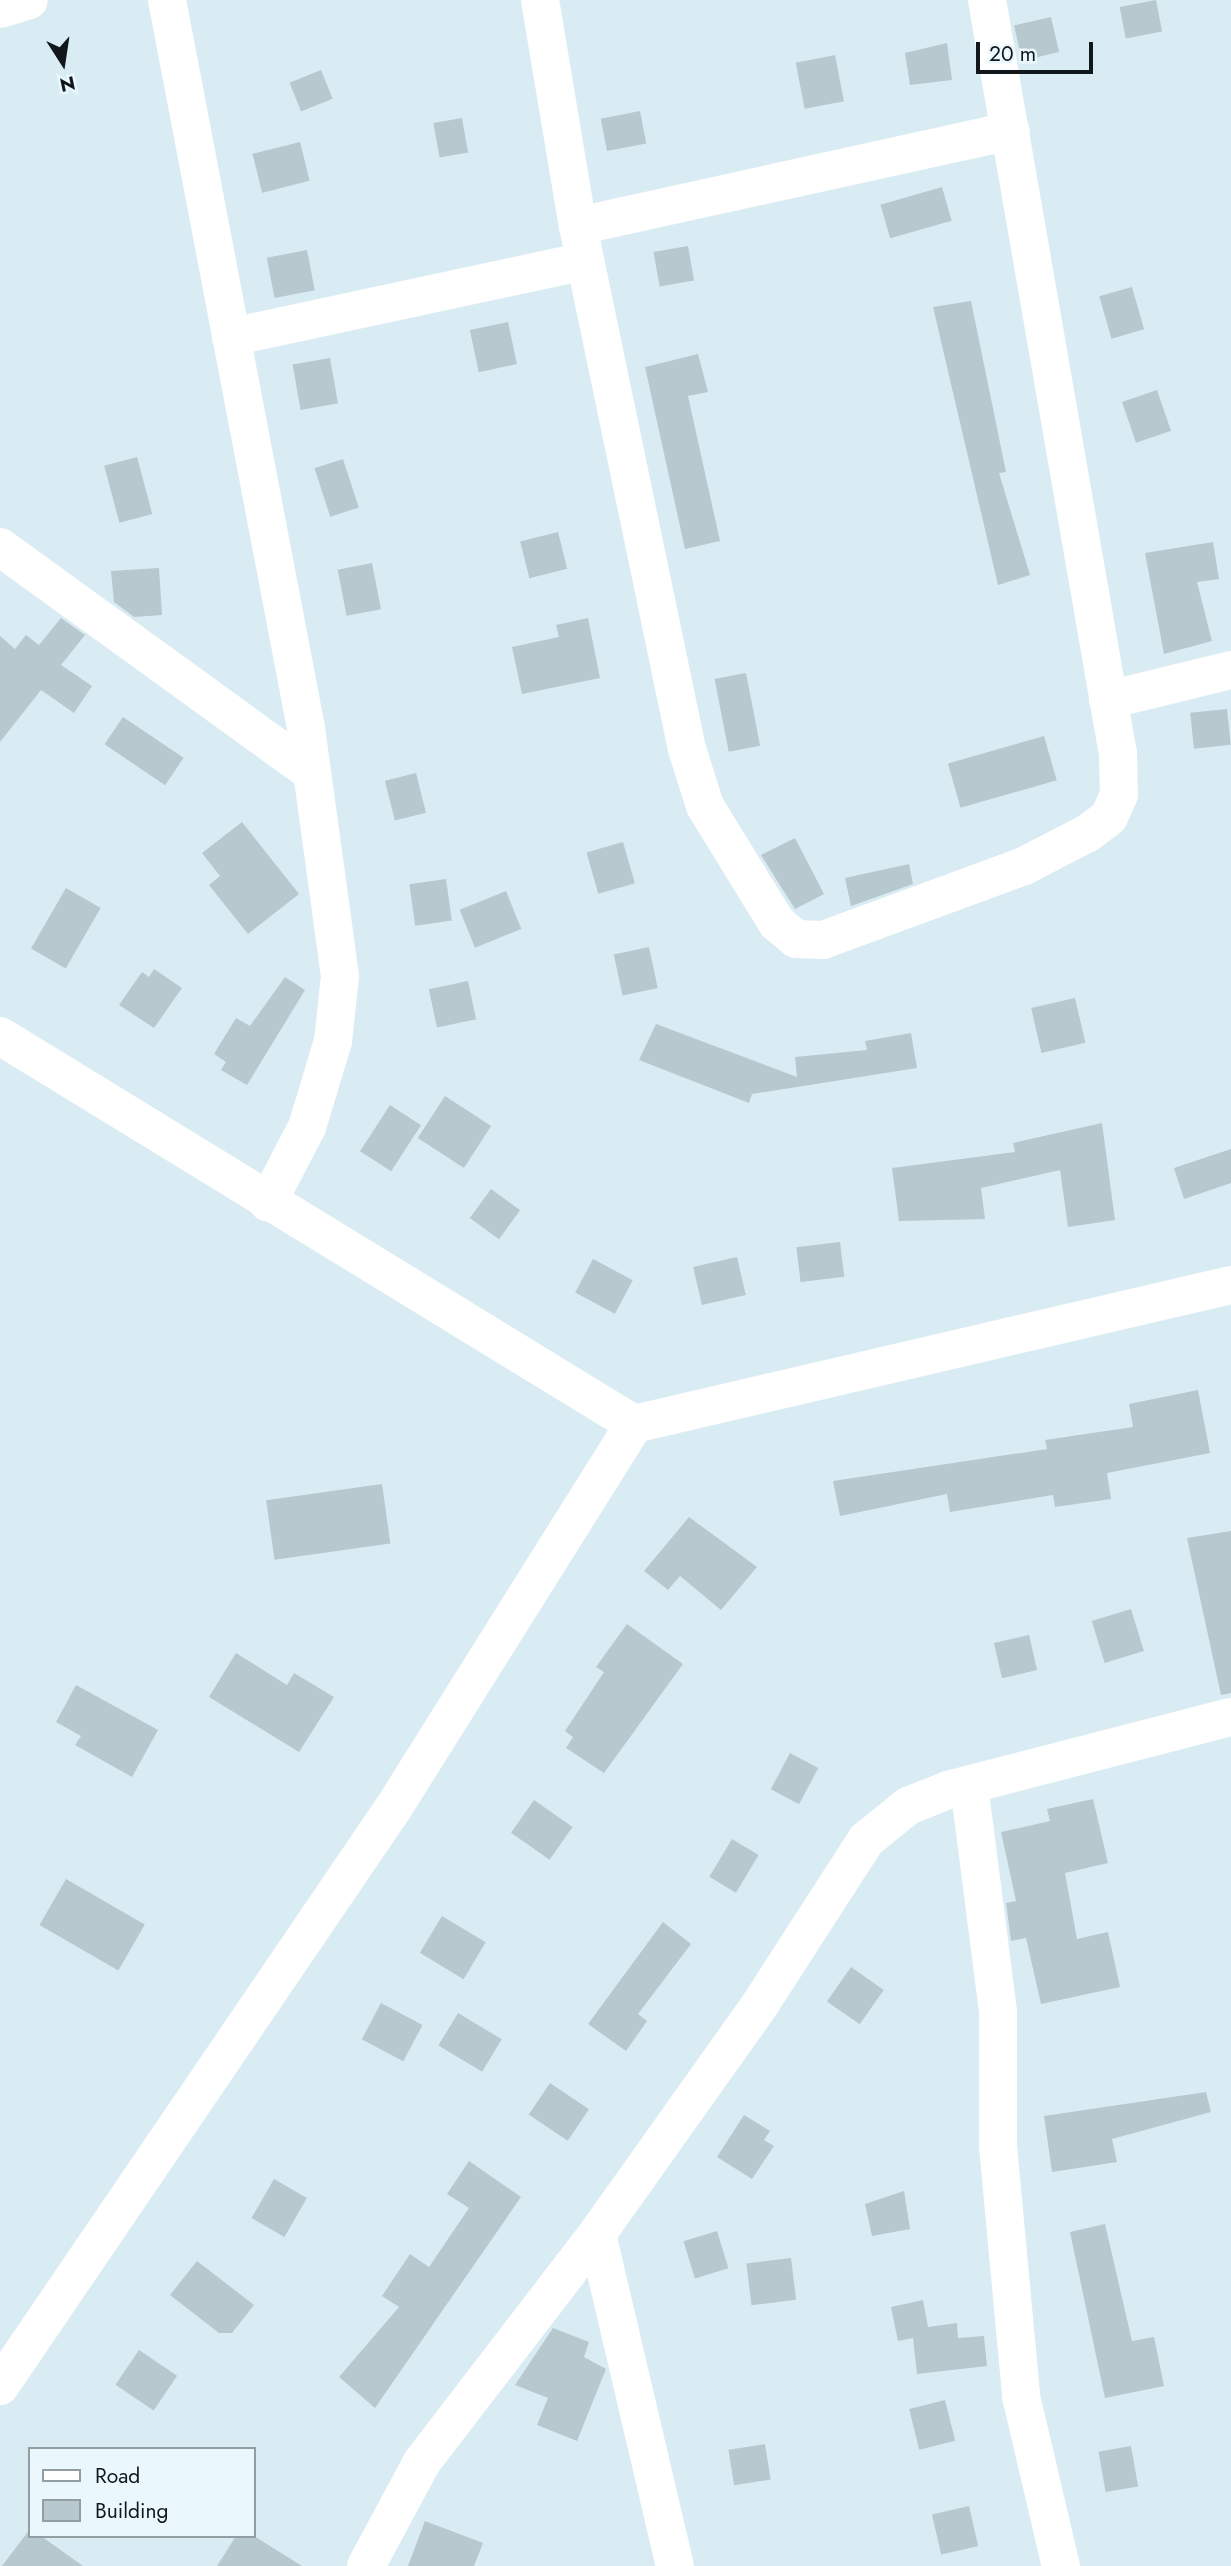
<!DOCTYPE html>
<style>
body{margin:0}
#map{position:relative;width:1231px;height:2566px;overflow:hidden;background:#daecf3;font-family:Jost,sans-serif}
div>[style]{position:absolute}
.building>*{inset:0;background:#b7c8cf;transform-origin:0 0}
.minor>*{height:38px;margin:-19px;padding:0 19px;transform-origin:19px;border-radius:19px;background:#fff}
span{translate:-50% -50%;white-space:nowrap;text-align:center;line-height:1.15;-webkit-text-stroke:6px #eaf8fe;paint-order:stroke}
.legend{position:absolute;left:28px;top:2447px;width:228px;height:91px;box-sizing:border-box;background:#eaf8fe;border:2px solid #939ea3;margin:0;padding:9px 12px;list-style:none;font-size:21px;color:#11171a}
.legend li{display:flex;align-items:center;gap:14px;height:35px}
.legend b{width:35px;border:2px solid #939ea3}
.north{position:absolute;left:28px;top:28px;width:70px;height:70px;-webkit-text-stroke:5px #eaf8fe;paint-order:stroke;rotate:168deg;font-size:19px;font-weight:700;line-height:28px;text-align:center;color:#11171a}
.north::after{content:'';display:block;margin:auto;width:24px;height:32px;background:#11171a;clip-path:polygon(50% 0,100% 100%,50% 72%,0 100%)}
.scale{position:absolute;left:976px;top:42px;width:117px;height:32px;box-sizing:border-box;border:4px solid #11171a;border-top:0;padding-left:9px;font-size:21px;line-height:24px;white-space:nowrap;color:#11171a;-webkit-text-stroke:5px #eaf8fe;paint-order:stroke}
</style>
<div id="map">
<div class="building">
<i style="left:1156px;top:0;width:32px;height:37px;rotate:79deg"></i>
<i style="left:1051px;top:17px;width:36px;height:38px;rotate:77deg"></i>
<i style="clip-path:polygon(947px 43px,952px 80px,910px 85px,905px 53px)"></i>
<i style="left:835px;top:55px;width:47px;height:40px;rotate:79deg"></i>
<i style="left:321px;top:70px;width:31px;height:34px;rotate:68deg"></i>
<i style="left:640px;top:111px;width:33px;height:40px;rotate:79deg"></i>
<i style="left:462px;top:118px;width:35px;height:29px;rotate:80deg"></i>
<i style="left:300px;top:142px;width:40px;height:49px;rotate:76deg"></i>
<i style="left:942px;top:187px;width:35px;height:64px;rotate:74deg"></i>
<i style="left:688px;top:246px;width:35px;height:35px;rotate:80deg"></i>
<i style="left:307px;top:250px;width:41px;height:41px;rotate:79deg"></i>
<i style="left:1132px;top:287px;width:44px;height:34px;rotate:74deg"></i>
<i style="clip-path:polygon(971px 301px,1006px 472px,999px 473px,1030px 575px,998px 585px,933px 307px)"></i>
<i style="left:508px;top:322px;width:43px;height:39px;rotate:78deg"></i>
<i style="clip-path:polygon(698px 354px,708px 392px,688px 396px,720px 541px,685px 549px,645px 367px)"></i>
<i style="left:330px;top:358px;width:46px;height:38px;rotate:80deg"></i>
<i style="left:1157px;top:390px;width:43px;height:37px;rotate:71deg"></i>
<i style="left:137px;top:457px;width:59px;height:34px;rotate:75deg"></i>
<i style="left:343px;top:459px;width:51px;height:30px;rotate:72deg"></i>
<i style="left:558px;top:532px;width:38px;height:39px;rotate:76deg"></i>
<i style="clip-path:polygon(1213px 542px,1219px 579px,1197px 582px,1212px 641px,1164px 654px,1145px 553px)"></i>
<i style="left:372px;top:563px;width:47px;height:35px;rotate:79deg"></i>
<i style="clip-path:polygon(159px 568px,162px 615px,134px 617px,114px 602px,111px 571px)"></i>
<i style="clip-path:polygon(61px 618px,85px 635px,61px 665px,92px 686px,74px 713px,41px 690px,0 742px,0 636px,15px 649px,26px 635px,39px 645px)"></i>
<i style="clip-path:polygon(588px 618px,600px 678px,522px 694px,512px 647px,559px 637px,556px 625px)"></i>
<i style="left:746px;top:673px;width:74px;height:32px;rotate:79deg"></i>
<i style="left:1227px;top:709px;width:36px;height:37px;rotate:84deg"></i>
<i style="left:123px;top:717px;width:73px;height:33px;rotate:34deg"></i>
<i style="left:1044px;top:736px;width:46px;height:100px;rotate:74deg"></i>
<i style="left:416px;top:773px;width:41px;height:32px;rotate:76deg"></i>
<i style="clip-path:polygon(242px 822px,299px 894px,248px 934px,209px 885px,220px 876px,202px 853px)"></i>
<i style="clip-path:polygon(795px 838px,824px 894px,795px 909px,761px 855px)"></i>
<i style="left:623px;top:842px;width:43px;height:38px;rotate:74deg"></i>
<i style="clip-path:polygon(909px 864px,913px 884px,851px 906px,845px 878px)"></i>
<i style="left:446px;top:879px;width:42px;height:37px;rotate:82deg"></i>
<i style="left:66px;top:888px;width:40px;height:70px;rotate:30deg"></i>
<i style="left:506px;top:891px;width:41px;height:50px;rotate:68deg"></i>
<i style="left:649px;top:947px;width:42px;height:36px;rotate:78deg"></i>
<i style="clip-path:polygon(154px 969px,182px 988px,154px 1028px,119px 1005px,142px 972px,149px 977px)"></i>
<i style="clip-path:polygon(285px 977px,305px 990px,247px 1085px,221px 1070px,226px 1062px,214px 1054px,236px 1018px,250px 1026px)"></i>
<i style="left:468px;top:981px;width:39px;height:40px;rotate:78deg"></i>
<i style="left:1075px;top:998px;width:46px;height:45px;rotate:77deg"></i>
<i style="clip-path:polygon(656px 1024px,797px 1077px,795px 1057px,867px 1050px,865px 1041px,911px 1033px,917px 1068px,752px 1094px,749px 1103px,639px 1060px)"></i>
<i style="left:445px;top:1096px;width:55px;height:50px;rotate:33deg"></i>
<i style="left:390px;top:1105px;width:37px;height:55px;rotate:33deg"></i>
<i style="clip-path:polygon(1102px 1123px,1115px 1220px,1068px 1227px,1060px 1170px,981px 1188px,985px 1219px,899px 1221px,892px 1168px,1015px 1152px,1013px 1143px)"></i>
<i style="clip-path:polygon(1231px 1149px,1231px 1183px,1184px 1199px,1174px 1168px)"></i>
<i style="left:491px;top:1189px;width:36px;height:36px;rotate:36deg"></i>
<i style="left:840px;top:1242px;width:35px;height:44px;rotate:83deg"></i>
<i style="left:737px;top:1257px;width:39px;height:45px;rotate:77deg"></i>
<i style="left:593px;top:1259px;width:45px;height:38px;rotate:28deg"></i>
<i style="clip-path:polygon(1198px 1390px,1210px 1453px,1107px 1473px,1111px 1499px,1055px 1507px,1053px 1495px,950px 1512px,947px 1494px,840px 1516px,833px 1481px,1047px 1449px,1045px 1440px,1133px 1427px,1129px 1404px)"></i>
<i style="left:382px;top:1484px;width:60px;height:117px;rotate:82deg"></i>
<i style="clip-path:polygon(689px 1517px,757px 1567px,721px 1610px,680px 1576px,668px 1590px,644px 1571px)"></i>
<i style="clip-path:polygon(1231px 1531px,1231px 1693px,1221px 1695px,1187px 1538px)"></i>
<i style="left:1131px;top:1609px;width:44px;height:41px;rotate:73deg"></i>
<i style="clip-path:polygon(627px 1624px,683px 1664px,604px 1773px,566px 1748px,573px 1737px,565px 1731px,604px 1672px,596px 1667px)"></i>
<i style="left:1029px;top:1635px;width:36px;height:36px;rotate:77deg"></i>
<i style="clip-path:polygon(236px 1653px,287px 1685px,294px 1673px,334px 1697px,299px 1752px,209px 1697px)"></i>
<i style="clip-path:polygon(76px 1685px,158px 1730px,132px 1777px,75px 1745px,81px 1736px,56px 1722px)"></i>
<i style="left:790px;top:1753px;width:32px;height:41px;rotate:28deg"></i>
<i style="clip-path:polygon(1093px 1799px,1108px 1863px,1065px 1873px,1077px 1939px,1108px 1932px,1120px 1987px,1041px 2004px,1026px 1938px,1011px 1941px,1006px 1903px,1016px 1901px,1001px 1832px,1050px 1821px,1047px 1809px)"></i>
<i style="left:534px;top:1800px;width:47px;height:40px;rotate:35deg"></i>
<i style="left:732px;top:1839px;width:31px;height:44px;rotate:31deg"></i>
<i style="left:66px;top:1879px;width:91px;height:53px;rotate:30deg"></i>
<i style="left:442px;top:1916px;width:51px;height:43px;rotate:31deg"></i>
<i style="clip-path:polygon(663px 1922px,691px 1944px,638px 2014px,647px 2021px,626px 2051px,588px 2024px)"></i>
<i style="left:851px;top:1967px;width:40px;height:42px;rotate:35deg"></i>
<i style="left:381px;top:2003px;width:47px;height:41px;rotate:28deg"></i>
<i style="left:458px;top:2013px;width:51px;height:38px;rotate:31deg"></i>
<i style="left:550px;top:2083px;width:47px;height:38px;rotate:34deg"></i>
<i style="clip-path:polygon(1206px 2092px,1211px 2112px,1112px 2139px,1117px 2162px,1052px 2172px,1044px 2116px)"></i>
<i style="clip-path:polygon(744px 2115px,770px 2131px,764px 2140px,774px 2146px,752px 2179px,717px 2157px)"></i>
<i style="clip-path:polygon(469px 2161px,521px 2197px,375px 2408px,339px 2377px,399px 2307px,382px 2296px,410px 2254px,429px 2267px,469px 2208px,447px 2194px)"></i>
<i style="left:274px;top:2179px;width:38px;height:45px;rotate:30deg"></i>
<i style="clip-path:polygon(904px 2191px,910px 2229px,872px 2236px,865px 2204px)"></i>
<i style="clip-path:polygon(1105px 2224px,1132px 2341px,1154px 2337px,1164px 2386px,1105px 2398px,1070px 2232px)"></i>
<i style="left:717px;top:2231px;width:39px;height:35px;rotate:73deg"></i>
<i style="left:791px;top:2258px;width:42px;height:45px;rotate:83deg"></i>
<i style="clip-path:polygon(197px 2261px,254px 2305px,232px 2333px,219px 2333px,170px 2295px)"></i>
<i style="clip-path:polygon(923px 2300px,928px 2327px,957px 2323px,958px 2338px,984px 2336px,987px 2366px,917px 2374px,913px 2338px,898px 2341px,891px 2307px)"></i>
<i style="clip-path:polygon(553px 2328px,589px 2342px,584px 2357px,606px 2369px,577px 2441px,537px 2425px,548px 2398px,515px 2385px)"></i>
<i style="left:139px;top:2350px;width:46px;height:42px;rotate:34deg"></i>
<i style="left:945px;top:2400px;width:42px;height:37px;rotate:76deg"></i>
<i style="left:765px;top:2444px;width:36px;height:37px;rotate:81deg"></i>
<i style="left:1131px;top:2446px;width:41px;height:33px;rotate:80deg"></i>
<i style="left:969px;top:2506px;width:41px;height:38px;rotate:77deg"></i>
<i style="clip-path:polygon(425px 2521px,483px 2543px,474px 2566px,408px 2566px)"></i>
<i style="clip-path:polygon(30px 2529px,30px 2536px,41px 2536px,83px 2566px,2px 2566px)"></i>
<i style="clip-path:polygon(236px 2536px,254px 2536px,302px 2566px,217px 2566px)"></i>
</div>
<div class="minor">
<i style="left:167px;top:0;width:741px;rotate:79.19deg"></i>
<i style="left:306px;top:728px;width:250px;rotate:82.2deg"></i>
<i style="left:340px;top:976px;width:65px;rotate:96.1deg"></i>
<i style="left:333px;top:1041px;width:90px;rotate:106.8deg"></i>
<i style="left:307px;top:1127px;width:85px;rotate:117.5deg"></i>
<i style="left:540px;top:0;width:229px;rotate:80.5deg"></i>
<i style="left:578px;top:226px;width:534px;rotate:78.23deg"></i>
<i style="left:687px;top:749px;width:60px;rotate:72.5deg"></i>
<i style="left:705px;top:806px;width:137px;rotate:58.4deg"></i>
<i style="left:777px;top:923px;width:25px;rotate:40deg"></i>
<i style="left:796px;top:939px;width:27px;rotate:2deg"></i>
<i style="left:823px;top:940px;width:214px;rotate:-20.2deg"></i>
<i style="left:1024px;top:866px;width:72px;rotate:-27.3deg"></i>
<i style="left:1088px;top:833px;width:26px;rotate:-37deg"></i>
<i style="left:1109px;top:817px;width:24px;rotate:-66deg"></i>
<i style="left:1119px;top:795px;width:41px;rotate:-91.4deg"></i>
<i style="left:1118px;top:754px;width:765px;rotate:-99.86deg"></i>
<i style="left:0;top:9px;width:30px;rotate:-17deg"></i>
<i style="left:578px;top:226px;width:443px;rotate:-12.4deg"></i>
<i style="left:231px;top:337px;width:362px;rotate:-12.1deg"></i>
<i style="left:0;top:547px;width:384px;rotate:35.9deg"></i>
<i style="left:1108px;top:700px;width:127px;rotate:-13.7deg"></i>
<i style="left:0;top:1036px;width:743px;rotate:31.47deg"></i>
<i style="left:634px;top:1424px;width:613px;rotate:-13.11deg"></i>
<i style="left:969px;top:1785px;width:229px;rotate:82.7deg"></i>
<i style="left:998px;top:2012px;width:134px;rotate:90deg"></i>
<i style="left:998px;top:2146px;width:251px;rotate:84.7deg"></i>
<i style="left:1021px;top:2396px;width:175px;rotate:76.8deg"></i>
<i style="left:597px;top:2234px;width:341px;rotate:76.8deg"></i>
<i style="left:0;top:2386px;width:700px;rotate:-55.77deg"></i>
<i style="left:394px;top:1807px;width:452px;rotate:-57.9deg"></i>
<i style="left:366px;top:2566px;width:118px;rotate:-61.7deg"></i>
<i style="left:422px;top:2462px;width:287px;rotate:-52.5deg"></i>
<i style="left:597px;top:2234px;width:283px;rotate:-54.6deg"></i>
<i style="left:761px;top:2003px;width:194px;rotate:-57.2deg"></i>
<i style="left:866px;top:1840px;width:54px;rotate:-39deg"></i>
<i style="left:908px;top:1806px;width:43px;rotate:-21.8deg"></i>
<i style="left:948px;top:1790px;width:292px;rotate:-14.5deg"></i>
</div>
<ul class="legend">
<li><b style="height:9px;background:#fff"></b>Road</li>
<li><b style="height:19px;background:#b7c8cf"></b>Building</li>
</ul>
<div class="north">N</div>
<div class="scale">20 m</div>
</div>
